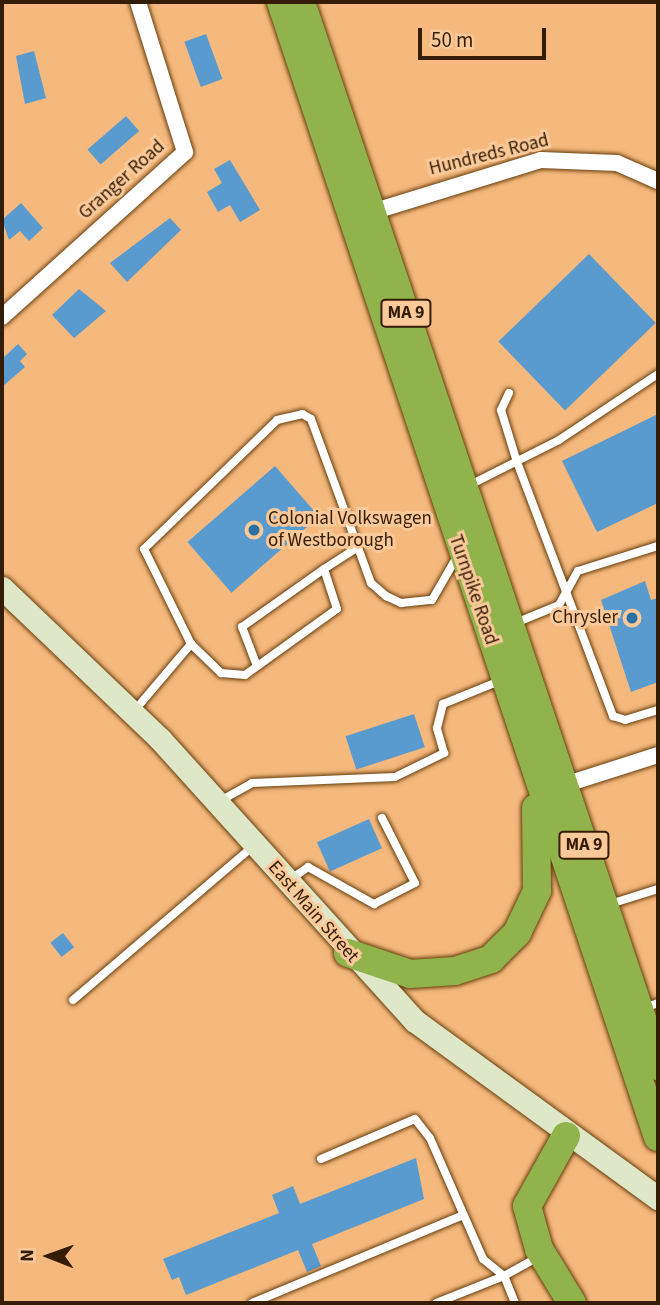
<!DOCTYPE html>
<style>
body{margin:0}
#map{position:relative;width:660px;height:1305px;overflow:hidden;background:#f6b97d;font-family:"Source Sans 3",sans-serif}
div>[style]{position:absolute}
.building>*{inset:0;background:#599acf;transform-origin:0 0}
.roads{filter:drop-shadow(0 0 2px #663d0c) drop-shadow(0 0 2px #663d0c)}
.lane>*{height:8px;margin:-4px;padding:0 4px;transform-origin:4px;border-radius:4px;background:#fff}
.street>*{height:16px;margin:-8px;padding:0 8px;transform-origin:8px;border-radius:8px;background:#fff}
.secondary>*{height:23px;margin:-11.5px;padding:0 11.5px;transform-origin:11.5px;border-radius:11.5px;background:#dee8c9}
.highway>*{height:28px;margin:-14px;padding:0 14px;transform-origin:14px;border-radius:14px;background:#91b34b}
.dots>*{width:19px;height:19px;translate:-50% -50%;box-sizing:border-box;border:4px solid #fac99a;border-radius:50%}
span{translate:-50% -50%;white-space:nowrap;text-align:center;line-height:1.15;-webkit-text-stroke:6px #fac99a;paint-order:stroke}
.shield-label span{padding:2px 5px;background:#fac99a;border:2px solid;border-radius:5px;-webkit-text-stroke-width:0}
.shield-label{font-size:18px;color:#341d04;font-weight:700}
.street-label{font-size:19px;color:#341d04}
.poi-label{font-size:19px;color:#341d04}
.left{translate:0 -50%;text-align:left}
.right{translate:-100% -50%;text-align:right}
.frame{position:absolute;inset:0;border:4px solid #341d04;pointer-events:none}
.north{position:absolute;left:14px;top:1221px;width:70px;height:70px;-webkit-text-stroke:5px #fac99a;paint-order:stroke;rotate:271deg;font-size:19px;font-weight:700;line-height:28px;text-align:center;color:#341d04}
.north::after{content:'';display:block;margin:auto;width:24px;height:32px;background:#341d04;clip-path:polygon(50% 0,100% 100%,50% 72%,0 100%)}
.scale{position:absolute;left:418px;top:28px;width:128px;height:32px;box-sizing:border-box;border:4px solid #341d04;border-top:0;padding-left:9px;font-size:21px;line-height:24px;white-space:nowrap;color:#341d04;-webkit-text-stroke:5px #fac99a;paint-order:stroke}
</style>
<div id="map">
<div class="building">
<i style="left:206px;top:34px;width:48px;height:23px;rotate:70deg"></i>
<i style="clip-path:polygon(34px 51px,46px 98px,25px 104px,16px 56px)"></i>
<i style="left:126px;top:116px;width:20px;height:51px;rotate:49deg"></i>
<i style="clip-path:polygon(230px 160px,260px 210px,240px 222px,230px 205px,218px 212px,207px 192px,222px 183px,214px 169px)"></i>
<i style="clip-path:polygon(21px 203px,43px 228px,29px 241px,20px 231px,9px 240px,2px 220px)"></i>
<i style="clip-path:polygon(170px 218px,181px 230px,127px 282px,110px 263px)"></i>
<i style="left:589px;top:254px;width:96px;height:126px;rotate:46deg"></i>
<i style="clip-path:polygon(79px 289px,106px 311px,74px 338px,52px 315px)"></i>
<i style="clip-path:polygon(18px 344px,27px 354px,20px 361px,25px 367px,2px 387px,2px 359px)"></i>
<i style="clip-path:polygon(658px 414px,658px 503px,597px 532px,562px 461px)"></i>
<i style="left:275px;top:466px;width:67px;height:116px;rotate:49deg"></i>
<i style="clip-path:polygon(645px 581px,651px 600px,658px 598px,658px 682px,631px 692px,601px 600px)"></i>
<i style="left:414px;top:714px;width:35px;height:72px;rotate:72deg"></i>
<i style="left:369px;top:819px;width:32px;height:57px;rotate:66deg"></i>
<i style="left:63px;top:933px;width:18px;height:16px;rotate:52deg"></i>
<i style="clip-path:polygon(416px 1158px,424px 1199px,312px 1244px,321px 1266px,307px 1272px,298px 1250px,186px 1295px,179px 1277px,172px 1280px,163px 1259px,279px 1213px,272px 1195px,293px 1186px,300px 1204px)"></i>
</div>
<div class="roads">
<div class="lane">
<i style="left:509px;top:393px;width:19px;rotate:115deg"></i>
<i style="left:501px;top:410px;width:54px;rotate:72.9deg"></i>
<i style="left:517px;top:462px;width:272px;rotate:69.3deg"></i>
<i style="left:613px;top:716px;width:13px;rotate:18deg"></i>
<i style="left:625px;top:720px;width:34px;rotate:-17deg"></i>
<i style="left:468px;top:486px;width:102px;rotate:-26.8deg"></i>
<i style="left:559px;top:440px;width:119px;rotate:-33.7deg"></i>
<i style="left:513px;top:624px;width:50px;rotate:-22.4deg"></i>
<i style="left:559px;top:605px;width:39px;rotate:-61deg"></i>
<i style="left:578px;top:571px;width:84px;rotate:-17.4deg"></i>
<i style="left:191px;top:644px;width:42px;rotate:44deg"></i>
<i style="left:221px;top:673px;width:24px;rotate:5deg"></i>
<i style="left:245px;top:675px;width:113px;rotate:-35.7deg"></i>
<i style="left:337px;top:609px;width:42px;rotate:-108deg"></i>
<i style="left:324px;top:569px;width:40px;rotate:-32.9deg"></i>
<i style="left:257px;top:666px;width:42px;rotate:-111deg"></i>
<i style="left:242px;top:627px;width:100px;rotate:-35.3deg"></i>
<i style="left:135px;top:710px;width:87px;rotate:-49.7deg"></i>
<i style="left:191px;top:644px;width:106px;rotate:-116.3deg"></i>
<i style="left:144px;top:549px;width:185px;rotate:-44.1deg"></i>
<i style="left:277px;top:420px;width:26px;rotate:-13deg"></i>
<i style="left:302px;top:414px;width:10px;rotate:29deg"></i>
<i style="left:311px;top:419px;width:175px;rotate:69.9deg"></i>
<i style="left:371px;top:583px;width:20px;rotate:41deg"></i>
<i style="left:386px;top:596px;width:17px;rotate:25deg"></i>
<i style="left:401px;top:603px;width:31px;rotate:-6deg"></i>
<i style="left:432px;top:600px;width:52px;rotate:-60deg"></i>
<i style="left:220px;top:801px;width:37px;rotate:-29deg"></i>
<i style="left:252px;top:783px;width:143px;rotate:-2.4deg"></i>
<i style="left:395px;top:777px;width:55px;rotate:-26.1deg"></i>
<i style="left:444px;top:753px;width:26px;rotate:-106deg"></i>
<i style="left:437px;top:728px;width:25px;rotate:-76deg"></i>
<i style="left:443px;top:704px;width:64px;rotate:-22.1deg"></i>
<i style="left:291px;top:879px;width:21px;rotate:-35deg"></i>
<i style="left:308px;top:867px;width:76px;rotate:29.3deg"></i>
<i style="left:374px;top:904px;width:46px;rotate:-27.1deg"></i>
<i style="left:415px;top:883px;width:73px;rotate:-116.9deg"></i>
<i style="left:607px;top:905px;width:53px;rotate:-17.4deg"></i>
<i style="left:73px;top:1000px;width:237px;rotate:-40.5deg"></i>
<i style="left:642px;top:1009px;width:17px;rotate:-21deg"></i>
<i style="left:321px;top:1159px;width:102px;rotate:-23.1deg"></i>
<i style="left:415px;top:1119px;width:24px;rotate:52deg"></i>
<i style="left:430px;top:1138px;width:132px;rotate:66.3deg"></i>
<i style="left:483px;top:1259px;width:27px;rotate:39deg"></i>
<i style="left:504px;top:1276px;width:73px;rotate:158.3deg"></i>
<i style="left:252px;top:1303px;width:229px;rotate:-22.6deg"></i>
<i style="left:515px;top:1303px;width:29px;rotate:-112deg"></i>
<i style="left:504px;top:1276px;width:38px;rotate:-29deg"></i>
</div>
<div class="street">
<i style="left:372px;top:212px;width:177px;rotate:-17.1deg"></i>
<i style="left:541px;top:160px;width:76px;rotate:2.3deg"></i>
<i style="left:617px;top:163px;width:45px;rotate:23.7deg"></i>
<i style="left:2px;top:317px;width:246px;rotate:-42deg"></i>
<i style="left:185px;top:152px;width:157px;rotate:-107.4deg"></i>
<i style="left:564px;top:785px;width:99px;rotate:-17.7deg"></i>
</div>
<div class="secondary">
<i style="left:2px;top:588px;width:219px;rotate:43.7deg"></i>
<i style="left:160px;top:739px;width:380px;rotate:47.9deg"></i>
<i style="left:415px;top:1021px;width:301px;rotate:36.1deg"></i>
</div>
<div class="highway">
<i style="left:281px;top:2px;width:1196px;rotate:71.63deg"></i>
<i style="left:304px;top:11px;width:1113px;rotate:71.45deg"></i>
<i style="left:348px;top:953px;width:65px;rotate:18.7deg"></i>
<i style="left:410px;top:974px;width:45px;rotate:-3.8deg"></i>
<i style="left:455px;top:971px;width:38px;rotate:-18deg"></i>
<i style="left:491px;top:959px;width:37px;rotate:-45deg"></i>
<i style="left:517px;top:933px;width:47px;rotate:-64.5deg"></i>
<i style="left:537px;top:891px;width:83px;rotate:-90.7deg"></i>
<i style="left:566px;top:1136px;width:80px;rotate:119.1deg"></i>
<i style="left:527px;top:1206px;width:45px;rotate:74.4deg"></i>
<i style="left:539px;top:1249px;width:63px;rotate:58.6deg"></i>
</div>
</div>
<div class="dots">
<i style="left:254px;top:530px;background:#2a70a5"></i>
<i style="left:632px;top:618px;background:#2a70a5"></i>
</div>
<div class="shield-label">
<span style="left:406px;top:313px">MA 9</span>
<span style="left:584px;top:845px">MA 9</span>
</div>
<div class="street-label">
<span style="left:489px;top:155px;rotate:-14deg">Hundreds Road</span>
<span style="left:122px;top:180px;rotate:-42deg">Granger Road</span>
<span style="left:473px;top:590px;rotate:71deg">Turnpike Road</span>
<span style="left:313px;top:912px;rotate:49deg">East Main Street</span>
</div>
<div class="poi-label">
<span class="left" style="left:268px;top:530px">Colonial Volkswagen<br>of Westborough</span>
<span class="right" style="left:618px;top:618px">Chrysler</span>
</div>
<div class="frame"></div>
<div class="north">N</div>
<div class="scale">50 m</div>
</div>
